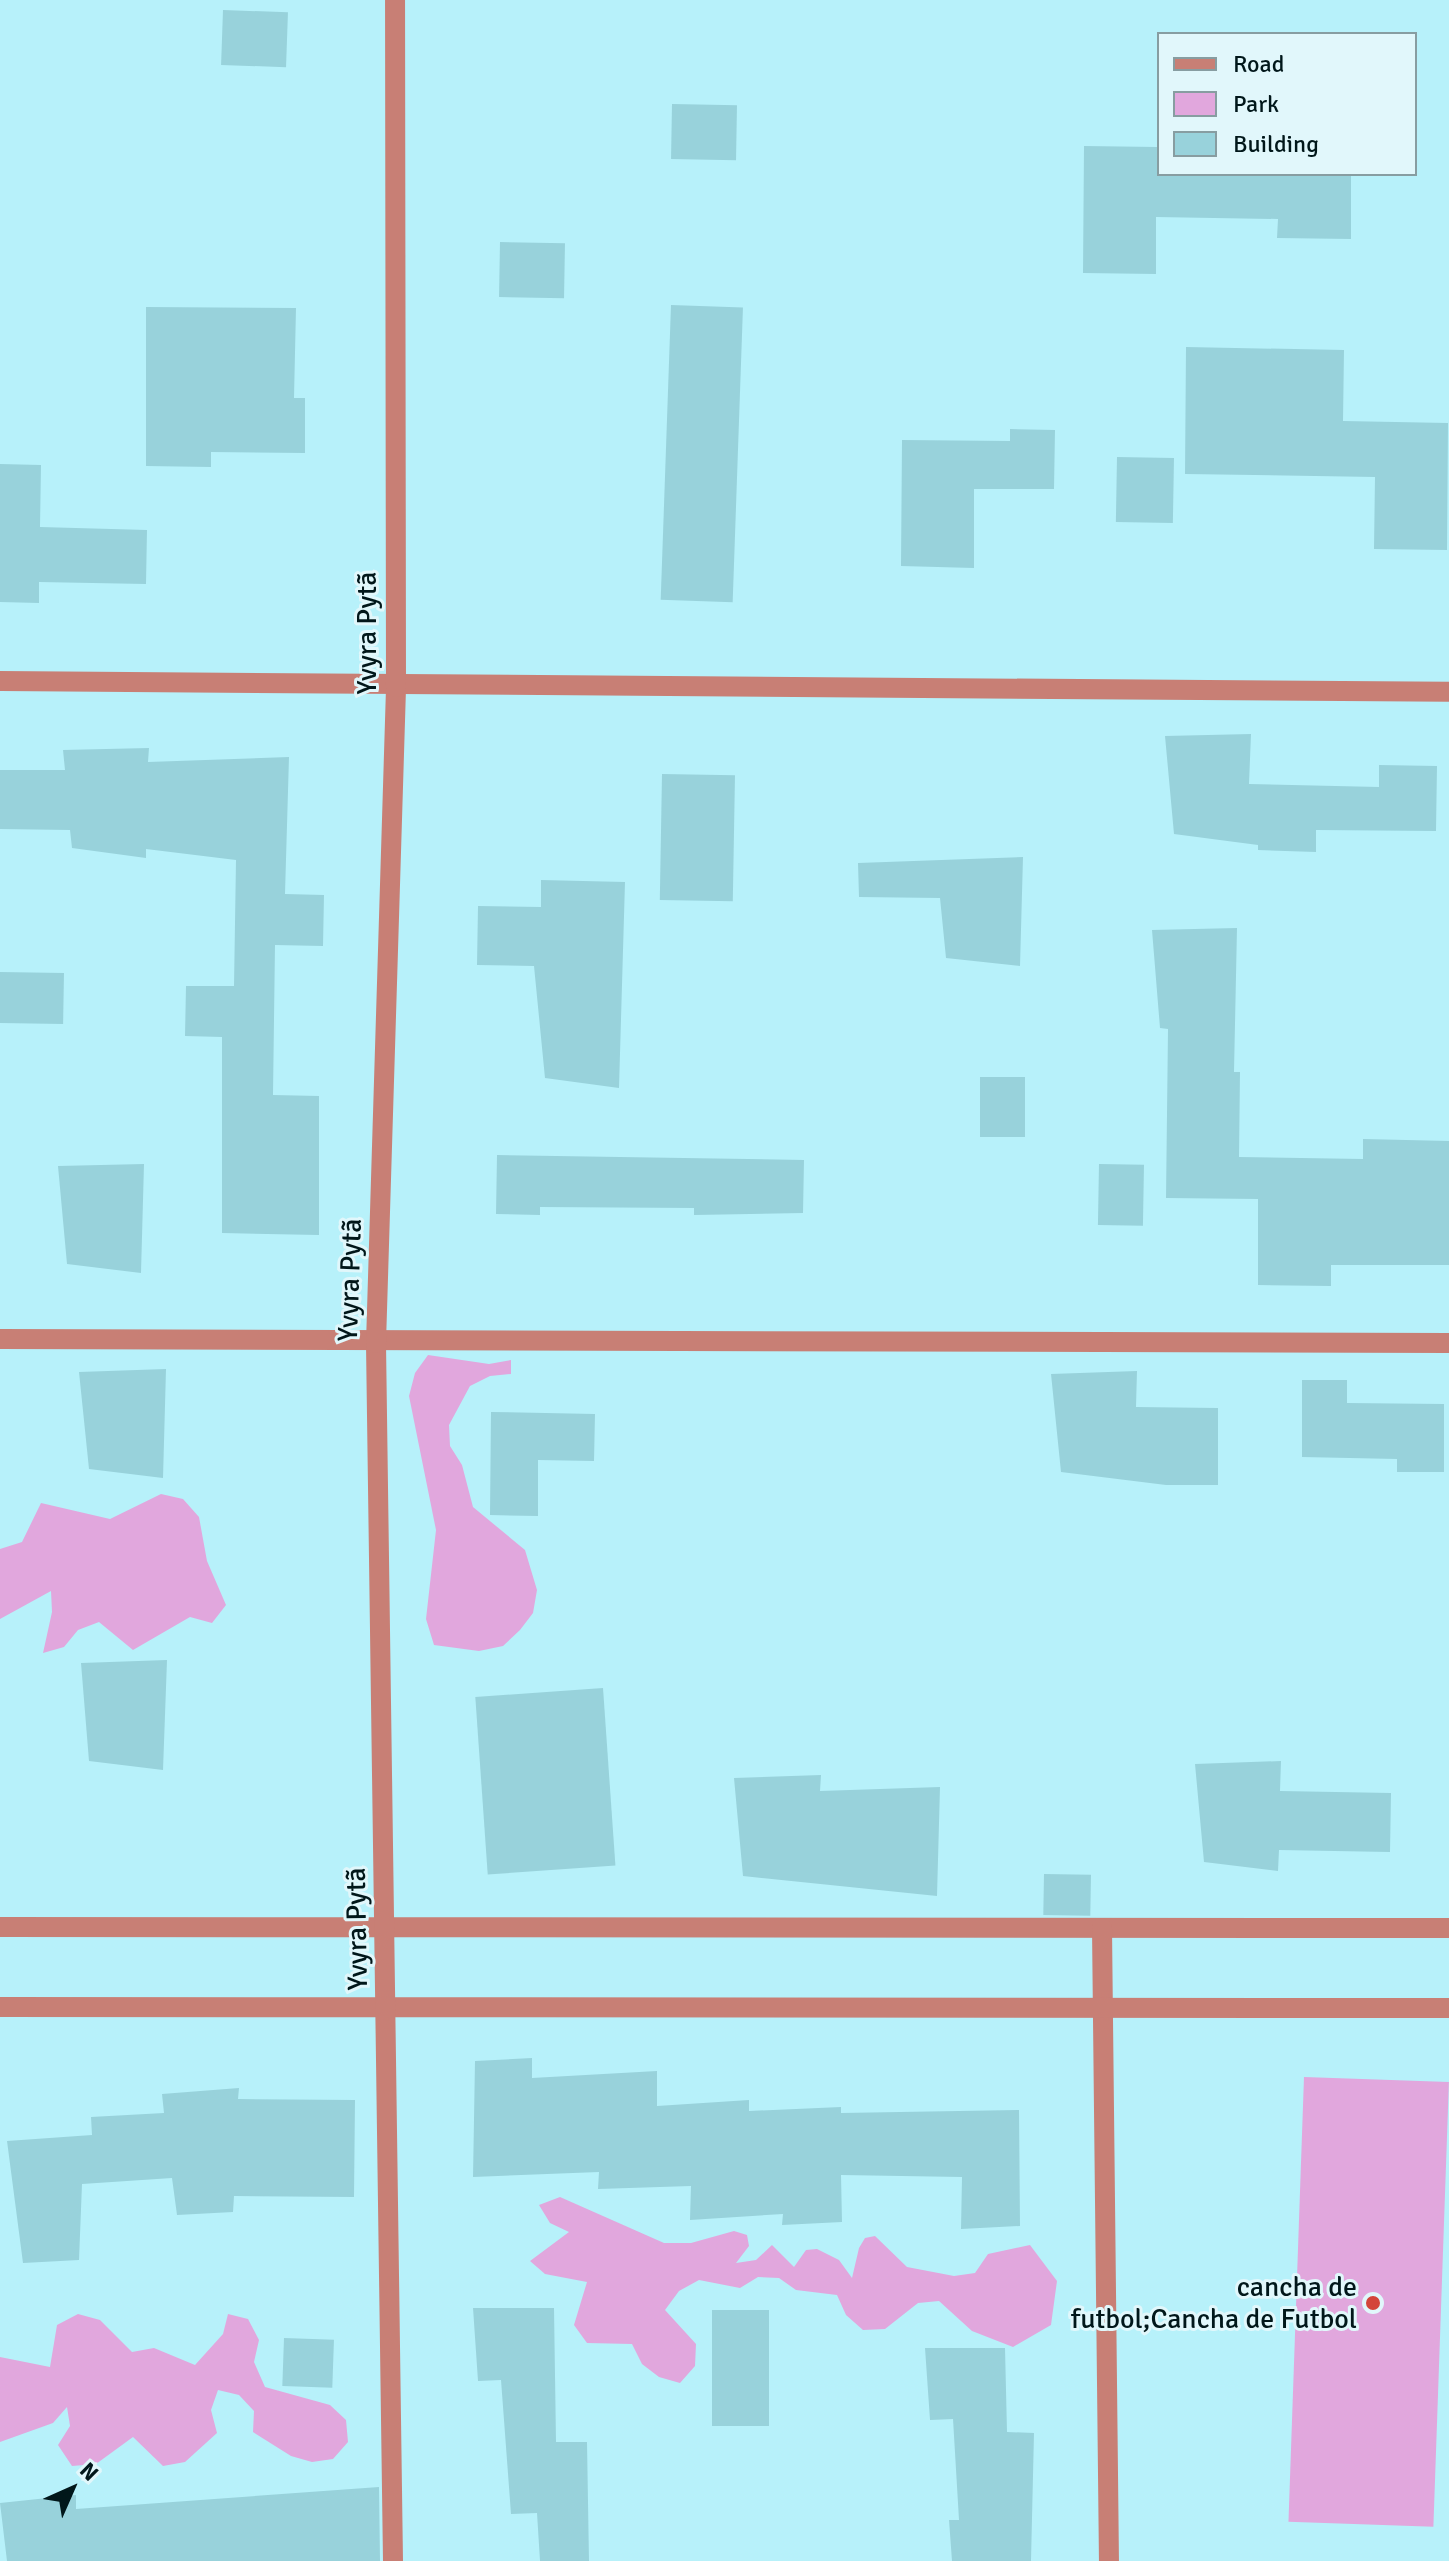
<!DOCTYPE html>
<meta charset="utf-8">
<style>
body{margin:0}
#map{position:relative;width:1449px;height:2561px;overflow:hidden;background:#b7f1fa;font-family:Signika,sans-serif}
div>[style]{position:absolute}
.green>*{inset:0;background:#e1a7dd;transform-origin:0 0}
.building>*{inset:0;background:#98d2db;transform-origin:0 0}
.minor>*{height:20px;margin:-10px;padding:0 10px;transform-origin:10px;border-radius:10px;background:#c87f75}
.dots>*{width:22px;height:22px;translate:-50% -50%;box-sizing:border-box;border:4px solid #e1f7fb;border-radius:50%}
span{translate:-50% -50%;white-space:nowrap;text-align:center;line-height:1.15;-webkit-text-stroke:6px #e1f7fb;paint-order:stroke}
.street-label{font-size:28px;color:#01171a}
.poi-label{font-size:28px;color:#01171a}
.right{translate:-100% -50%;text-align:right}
.legend{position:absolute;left:1157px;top:32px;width:260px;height:144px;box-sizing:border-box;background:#e1f7fb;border:2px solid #879da1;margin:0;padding:10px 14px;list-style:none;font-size:24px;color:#01171a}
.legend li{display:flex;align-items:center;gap:16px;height:40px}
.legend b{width:40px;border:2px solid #879da1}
.north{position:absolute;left:32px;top:2449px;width:80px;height:80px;-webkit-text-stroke:6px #e1f7fb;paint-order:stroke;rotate:45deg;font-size:22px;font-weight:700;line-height:32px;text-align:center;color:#01171a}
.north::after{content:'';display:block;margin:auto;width:28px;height:36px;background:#01171a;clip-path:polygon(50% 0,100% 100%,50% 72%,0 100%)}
</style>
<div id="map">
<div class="green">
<i style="clip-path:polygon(428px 1355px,489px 1364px,511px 1360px,511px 1374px,490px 1376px,470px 1386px,449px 1425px,450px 1446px,462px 1465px,473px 1507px,525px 1550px,537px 1590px,533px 1613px,520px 1630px,503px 1646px,479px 1651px,434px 1645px,426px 1619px,436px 1530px,409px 1396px,415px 1373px)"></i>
<i style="clip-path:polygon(161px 1494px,183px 1499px,199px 1517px,207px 1561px,226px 1605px,212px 1623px,190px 1617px,133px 1650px,99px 1622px,78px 1630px,64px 1647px,43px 1653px,52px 1612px,51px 1591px,0 1619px,0 1549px,22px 1542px,41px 1503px,110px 1519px)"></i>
<i style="left:1304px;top:2077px;width:145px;height:445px;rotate:2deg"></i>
<i style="clip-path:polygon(560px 2197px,664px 2243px,691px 2243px,734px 2231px,747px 2235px,749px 2246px,736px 2263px,756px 2260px,772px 2245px,794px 2267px,806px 2250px,817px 2249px,839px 2260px,852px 2278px,859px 2248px,865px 2238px,875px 2236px,907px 2267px,954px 2276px,975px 2273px,988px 2254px,1030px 2245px,1057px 2281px,1051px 2325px,1013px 2347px,972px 2331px,939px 2301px,918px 2303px,885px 2329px,863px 2330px,846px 2315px,837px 2295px,796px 2290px,779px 2278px,758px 2277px,740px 2288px,699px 2280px,679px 2291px,665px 2310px,696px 2344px,695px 2366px,680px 2383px,659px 2377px,642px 2364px,632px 2344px,587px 2343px,574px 2325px,587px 2282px,545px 2274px,530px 2261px,569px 2232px,550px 2223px,539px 2205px)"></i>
<i style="clip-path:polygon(78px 2314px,100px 2320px,132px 2352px,154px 2348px,195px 2365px,223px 2334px,228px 2314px,248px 2319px,259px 2340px,254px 2362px,265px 2387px,330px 2405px,346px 2420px,348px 2442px,333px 2459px,312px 2462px,291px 2456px,253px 2432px,254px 2411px,239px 2395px,218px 2390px,211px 2410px,217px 2433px,185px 2462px,163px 2466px,133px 2437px,96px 2464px,72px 2466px,58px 2445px,70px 2426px,67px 2407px,53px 2423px,0 2442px,0 2357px,50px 2367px,57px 2325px)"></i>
</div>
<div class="building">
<i style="left:223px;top:10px;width:65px;height:55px;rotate:2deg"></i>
<i style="left:672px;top:104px;width:65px;height:55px;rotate:1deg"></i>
<i style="clip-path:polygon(1084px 146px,1157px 147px,1157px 174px,1351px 174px,1351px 239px,1277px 238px,1278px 219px,1156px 217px,1156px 274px,1083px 273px)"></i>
<i style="left:500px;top:242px;width:65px;height:55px;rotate:1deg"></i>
<i style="left:671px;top:305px;width:72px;height:295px;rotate:2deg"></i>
<i style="clip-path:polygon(146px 307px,296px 308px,294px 398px,305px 398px,305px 453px,211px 452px,211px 467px,146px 466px)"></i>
<i style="clip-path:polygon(1186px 347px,1344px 350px,1343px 421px,1448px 423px,1447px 550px,1374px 549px,1375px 477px,1185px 474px)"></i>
<i style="clip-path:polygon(1010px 429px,1055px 430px,1054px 489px,974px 489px,974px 568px,901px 566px,902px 440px,1010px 441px)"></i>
<i style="left:1117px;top:457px;width:57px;height:65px;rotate:1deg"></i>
<i style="clip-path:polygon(0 464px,41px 465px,40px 527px,147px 530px,146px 584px,39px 582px,39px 603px,0 602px)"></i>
<i style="clip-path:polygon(1251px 734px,1249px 784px,1379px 787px,1379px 765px,1437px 766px,1436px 831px,1316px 830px,1316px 852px,1258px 850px,1258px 845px,1174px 834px,1165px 736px)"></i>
<i style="clip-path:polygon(149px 748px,148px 762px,289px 757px,285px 894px,324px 895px,323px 946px,275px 945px,273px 1095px,319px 1096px,319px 1235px,222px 1233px,222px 1037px,185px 1036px,186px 986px,234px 986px,236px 860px,146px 849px,146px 858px,72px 848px,70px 830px,0 829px,0 770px,65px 770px,63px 750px)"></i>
<i style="left:662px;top:774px;width:73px;height:126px;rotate:1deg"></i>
<i style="clip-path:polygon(1023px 857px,1020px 966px,946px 958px,940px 898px,859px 897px,858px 863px)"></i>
<i style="clip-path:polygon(541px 880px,625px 882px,619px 1088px,545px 1078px,534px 966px,477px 965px,478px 906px,541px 907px)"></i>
<i style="clip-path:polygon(1237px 928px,1234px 1072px,1240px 1072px,1239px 1157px,1363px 1159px,1363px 1139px,1449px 1141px,1449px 1265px,1331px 1265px,1331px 1286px,1258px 1285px,1258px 1199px,1166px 1198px,1168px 1029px,1160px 1028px,1152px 930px)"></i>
<i style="left:0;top:972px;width:64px;height:51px;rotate:1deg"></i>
<i style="left:980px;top:1077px;width:45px;height:60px"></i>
<i style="clip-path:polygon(497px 1155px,804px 1160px,803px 1213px,694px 1215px,694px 1208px,540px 1207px,540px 1215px,496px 1214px)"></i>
<i style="clip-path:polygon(144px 1164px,141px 1273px,67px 1264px,58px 1166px)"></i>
<i style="left:1099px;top:1164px;width:45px;height:61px;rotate:1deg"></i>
<i style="clip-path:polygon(166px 1369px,163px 1478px,89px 1469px,79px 1372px)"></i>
<i style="clip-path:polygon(1137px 1371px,1136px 1407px,1218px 1408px,1218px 1485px,1166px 1485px,1061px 1472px,1051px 1374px)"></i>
<i style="clip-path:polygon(1302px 1380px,1347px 1380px,1347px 1403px,1444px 1404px,1444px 1472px,1397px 1472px,1397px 1459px,1302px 1457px)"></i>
<i style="clip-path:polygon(491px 1412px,595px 1414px,594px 1461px,538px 1460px,538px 1516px,490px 1515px)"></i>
<i style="clip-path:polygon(167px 1660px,163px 1770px,89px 1761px,81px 1663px)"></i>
<i style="left:603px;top:1688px;width:178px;height:128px;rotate:86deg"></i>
<i style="clip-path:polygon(1281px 1761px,1280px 1791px,1391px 1793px,1390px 1852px,1279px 1850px,1278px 1871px,1204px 1862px,1195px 1764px)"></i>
<i style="clip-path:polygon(821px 1775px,820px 1791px,940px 1787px,937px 1896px,743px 1876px,734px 1778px)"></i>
<i style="left:1044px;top:1874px;width:47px;height:41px;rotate:1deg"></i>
<i style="clip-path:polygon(532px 2058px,532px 2078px,657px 2071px,657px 2106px,749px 2100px,749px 2111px,841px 2107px,841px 2113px,1019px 2110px,1020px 2226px,961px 2229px,962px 2177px,841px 2175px,842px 2222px,782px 2225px,783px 2214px,690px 2220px,691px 2186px,598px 2189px,599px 2172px,473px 2177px,475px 2061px)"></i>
<i style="clip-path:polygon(239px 2088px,238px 2099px,355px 2100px,354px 2197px,234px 2196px,233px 2212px,177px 2215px,172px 2178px,82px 2184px,79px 2260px,23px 2263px,7px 2141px,92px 2135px,91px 2117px,164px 2113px,162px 2094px)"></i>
<i style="clip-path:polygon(473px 2308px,554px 2308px,556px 2442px,587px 2442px,589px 2561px,540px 2561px,537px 2513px,511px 2514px,501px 2380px,478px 2381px)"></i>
<i style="left:769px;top:2310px;width:116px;height:57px;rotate:90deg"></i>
<i style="left:284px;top:2338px;width:50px;height:48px;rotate:2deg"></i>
<i style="clip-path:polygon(925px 2348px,1005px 2348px,1007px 2432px,1034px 2433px,1031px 2561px,952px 2561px,949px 2520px,959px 2520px,953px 2419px,930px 2420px)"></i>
<i style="clip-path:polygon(379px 2487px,380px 2561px,7px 2561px,0 2503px,76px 2495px,76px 2509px)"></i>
</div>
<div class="minor">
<i style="left:0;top:681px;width:1449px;rotate:0.43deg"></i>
<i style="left:0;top:1339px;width:1449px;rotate:0.16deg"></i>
<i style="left:0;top:1927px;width:1449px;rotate:0.04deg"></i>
<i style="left:1102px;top:1928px;width:633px;rotate:89.37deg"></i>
<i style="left:0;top:2007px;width:1449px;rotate:0.04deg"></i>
<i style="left:393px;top:2561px;width:1218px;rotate:-90.8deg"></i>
<i style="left:376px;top:1343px;width:656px;rotate:-88.25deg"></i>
<i style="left:396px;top:687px;width:687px;rotate:-90.08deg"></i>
</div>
<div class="dots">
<i style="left:1373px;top:2303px;background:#d3453a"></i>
</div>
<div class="street-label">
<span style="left:367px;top:633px;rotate:-90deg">Yvyra Pytã</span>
<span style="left:350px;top:1280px;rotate:-88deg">Yvyra Pytã</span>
<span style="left:357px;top:1929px;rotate:-91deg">Yvyra Pytã</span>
</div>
<div class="poi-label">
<span class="right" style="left:1357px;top:2303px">cancha de<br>futbol;Cancha de Futbol</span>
</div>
<ul class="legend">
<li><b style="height:10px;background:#c87f75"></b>Road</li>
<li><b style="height:22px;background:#e1a7dd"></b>Park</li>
<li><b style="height:22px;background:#98d2db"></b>Building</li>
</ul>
<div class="north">N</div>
</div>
